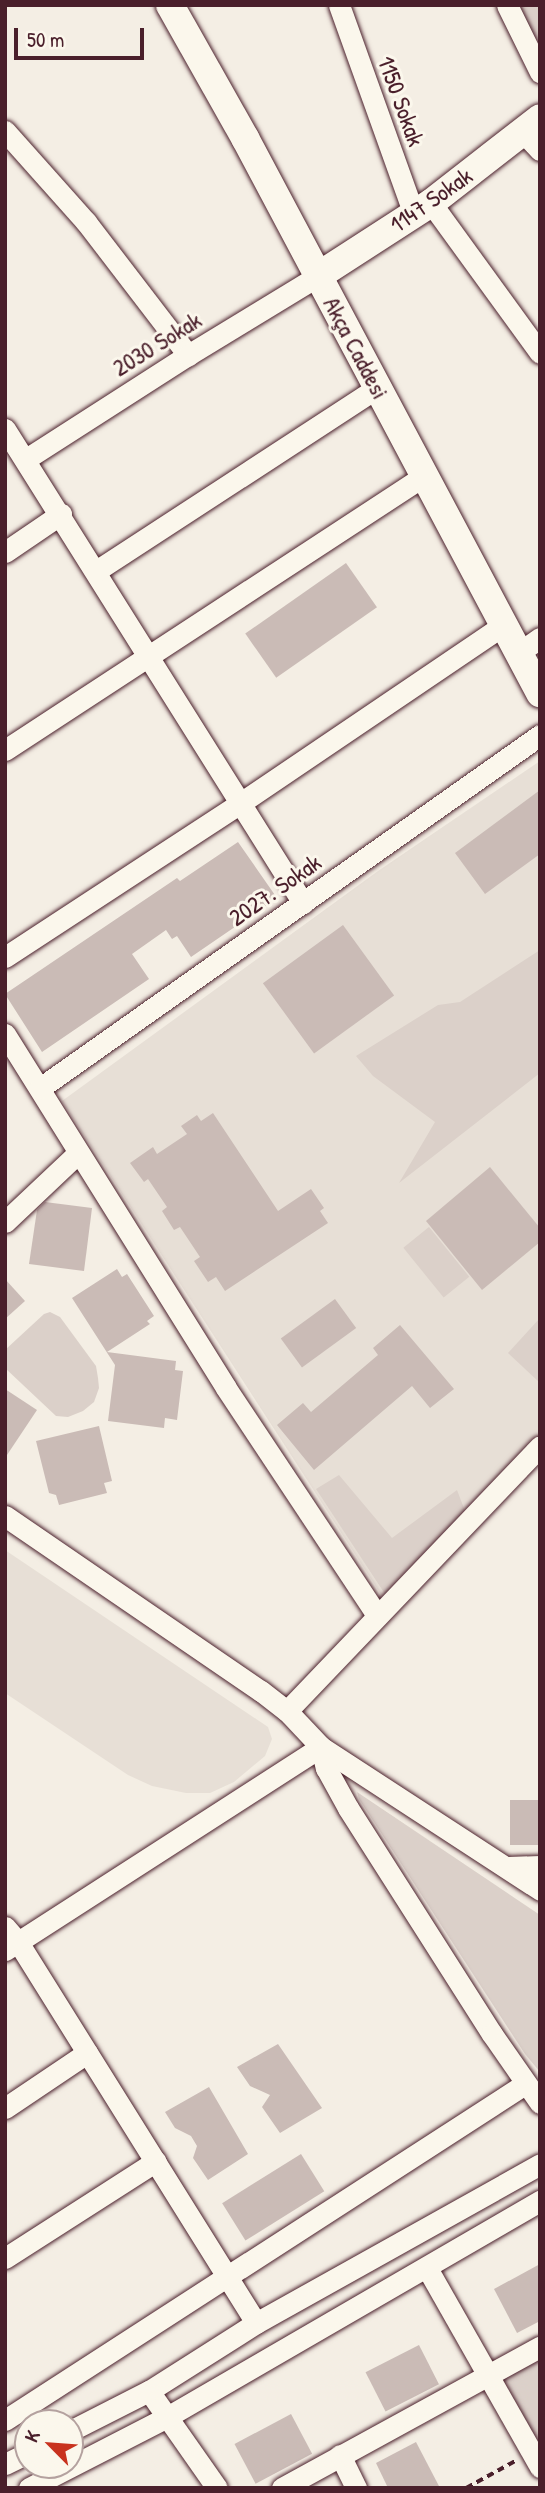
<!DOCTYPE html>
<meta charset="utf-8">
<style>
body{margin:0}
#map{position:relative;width:545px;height:2493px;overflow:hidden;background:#f4eee4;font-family:"Patrick Hand",sans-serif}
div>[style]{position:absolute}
.built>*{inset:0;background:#e7dfd6}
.green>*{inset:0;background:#dbd0c9;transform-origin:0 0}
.building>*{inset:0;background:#cabbb6;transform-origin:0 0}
.path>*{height:3.5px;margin-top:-1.75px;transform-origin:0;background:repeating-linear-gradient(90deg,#4a1f2b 0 7px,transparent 0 12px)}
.roads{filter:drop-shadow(0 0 2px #4a1f2b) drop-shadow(0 0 2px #4a1f2b)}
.street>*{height:21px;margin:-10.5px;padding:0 10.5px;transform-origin:10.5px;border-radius:10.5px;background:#fbf7ec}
.secondary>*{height:28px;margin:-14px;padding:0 14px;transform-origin:14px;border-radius:14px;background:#fbf7ec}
span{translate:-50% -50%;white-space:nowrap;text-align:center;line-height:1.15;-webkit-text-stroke:6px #fbf7ec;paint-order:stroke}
.street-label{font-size:24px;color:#4a1f2b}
.frame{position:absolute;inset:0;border:7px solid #4a1f2b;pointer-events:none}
.north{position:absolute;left:14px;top:2409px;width:70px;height:70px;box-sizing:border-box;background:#fbf7ec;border:2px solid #b4a19f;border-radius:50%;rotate:295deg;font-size:19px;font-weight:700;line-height:28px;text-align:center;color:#4a1f2b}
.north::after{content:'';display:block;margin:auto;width:24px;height:32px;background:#c8321e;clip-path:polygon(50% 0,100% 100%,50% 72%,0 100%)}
.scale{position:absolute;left:14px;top:28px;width:130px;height:32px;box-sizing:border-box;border:4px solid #4a1f2b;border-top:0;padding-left:9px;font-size:21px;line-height:24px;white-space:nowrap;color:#4a1f2b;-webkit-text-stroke:5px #fbf7ec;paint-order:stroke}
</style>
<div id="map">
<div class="built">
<i style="clip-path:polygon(540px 761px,540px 1435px,384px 1599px,62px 1101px,378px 871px)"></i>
<i style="clip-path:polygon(5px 1550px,268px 1727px,272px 1739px,265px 1756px,234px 1782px,210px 1793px,186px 1793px,152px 1786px,128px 1775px,5px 1693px)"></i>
</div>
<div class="green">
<i style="clip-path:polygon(515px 5px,540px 5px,540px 48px)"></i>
<i style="clip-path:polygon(540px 950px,540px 1073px,399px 1183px,435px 1122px,373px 1076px,356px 1056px,438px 1005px,460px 1002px)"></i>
<i style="left:429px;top:1227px;width:64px;height:33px;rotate:51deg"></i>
<i style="clip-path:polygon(50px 1312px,60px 1317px,96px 1366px,98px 1378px,99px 1388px,94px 1402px,83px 1411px,68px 1417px,56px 1416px,5px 1368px,5px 1350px,44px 1314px)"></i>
<i style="clip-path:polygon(540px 1318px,540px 1383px,508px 1353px)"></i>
<i style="clip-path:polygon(339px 1475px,392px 1538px,457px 1490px,465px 1511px,385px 1594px,316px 1489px)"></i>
<i style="clip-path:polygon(357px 1792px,540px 1915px,540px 2072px,525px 2054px,359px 1799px)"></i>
<i style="clip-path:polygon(540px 2360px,540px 2451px,499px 2386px,503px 2376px)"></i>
</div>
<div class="building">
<i style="left:346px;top:563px;width:54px;height:123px;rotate:55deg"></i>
<i style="clip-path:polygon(540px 790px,540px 854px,485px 894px,455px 853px)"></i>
<i style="clip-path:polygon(238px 842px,277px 898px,191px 957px,177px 936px,172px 939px,166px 930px,132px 954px,149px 979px,42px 1052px,5px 994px,177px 878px,180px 881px)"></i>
<i style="left:343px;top:925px;width:87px;height:99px;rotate:54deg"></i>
<i style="clip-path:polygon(213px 1113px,278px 1211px,311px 1189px,324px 1208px,320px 1211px,328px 1223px,225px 1291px,216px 1277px,208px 1282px,194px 1261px,200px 1257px,180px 1227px,174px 1230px,162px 1211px,167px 1207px,148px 1179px,144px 1182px,130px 1163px,153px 1147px,157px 1154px,187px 1134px,181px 1126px,197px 1115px,201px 1121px)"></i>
<i style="clip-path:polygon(490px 1167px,540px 1228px,540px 1242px,482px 1290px,426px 1221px)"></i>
<i style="clip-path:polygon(45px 1202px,92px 1208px,84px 1271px,29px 1264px,37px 1210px)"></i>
<i style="clip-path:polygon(117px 1269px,122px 1277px,127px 1274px,154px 1316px,147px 1321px,150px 1324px,107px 1352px,176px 1361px,175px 1370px,183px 1371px,177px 1420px,165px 1418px,164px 1428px,108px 1421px,115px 1365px,72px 1298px)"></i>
<i style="clip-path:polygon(5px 1279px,25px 1301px,5px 1319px)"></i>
<i style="left:335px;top:1299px;width:36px;height:67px;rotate:54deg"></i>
<i style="clip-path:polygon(400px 1325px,454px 1389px,430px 1408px,412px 1386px,314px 1470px,277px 1425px,303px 1403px,311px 1412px,378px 1355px,373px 1348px)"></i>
<i style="clip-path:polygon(5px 1389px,37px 1410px,5px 1458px)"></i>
<i style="clip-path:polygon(99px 1426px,112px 1481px,104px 1483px,107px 1493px,59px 1505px,56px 1495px,49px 1493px,36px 1441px)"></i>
<i style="left:510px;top:1800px;width:30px;height:45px"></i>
<i style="clip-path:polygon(278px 2044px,322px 2108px,280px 2133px,262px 2107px,270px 2095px,250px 2086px,237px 2067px)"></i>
<i style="clip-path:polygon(209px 2087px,248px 2154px,208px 2180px,193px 2158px,197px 2146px,191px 2136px,175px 2128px,165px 2112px)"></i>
<i style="left:301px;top:2154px;width:44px;height:93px;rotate:58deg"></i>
<i style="clip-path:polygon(540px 2264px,540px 2321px,517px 2333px,494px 2289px)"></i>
<i style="left:419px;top:2345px;width:44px;height:60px;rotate:63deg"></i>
<i style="left:291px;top:2414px;width:45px;height:64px;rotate:62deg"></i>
<i style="clip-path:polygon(416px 2442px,440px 2488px,388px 2488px,376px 2463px)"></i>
</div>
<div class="path">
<i style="left:466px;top:2488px;width:58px;rotate:-28.8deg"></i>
</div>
<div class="roads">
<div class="street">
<i style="left:339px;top:5px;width:222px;rotate:70.3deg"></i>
<i style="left:507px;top:5px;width:75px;rotate:63.8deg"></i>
<i style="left:5px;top:131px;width:122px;rotate:48.3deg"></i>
<i style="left:86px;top:222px;width:168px;rotate:52.5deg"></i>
<i style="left:523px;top:132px;width:25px;rotate:47deg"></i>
<i style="left:431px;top:203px;width:185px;rotate:54deg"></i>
<i style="left:5px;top:429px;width:560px;rotate:57.84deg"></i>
<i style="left:26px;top:459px;width:193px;rotate:-32.7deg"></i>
<i style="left:188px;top:355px;width:152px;rotate:-31.3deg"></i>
<i style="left:5px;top:552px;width:68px;rotate:-34.2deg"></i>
<i style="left:96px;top:571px;width:335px;rotate:-33.1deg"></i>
<i style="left:517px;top:654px;width:28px;rotate:-35deg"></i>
<i style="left:5px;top:750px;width:500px;rotate:-33.2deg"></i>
<i style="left:5px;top:957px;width:280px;rotate:-33.2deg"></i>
<i style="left:239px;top:804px;width:318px;rotate:-34.1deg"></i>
<i style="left:5px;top:1034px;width:417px;rotate:58deg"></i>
<i style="left:226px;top:1388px;width:273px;rotate:56.4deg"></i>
<i style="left:40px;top:1088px;width:612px;rotate:-35.22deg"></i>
<i style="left:5px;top:1222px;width:100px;rotate:-43.4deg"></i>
<i style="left:5px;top:1516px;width:310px;rotate:34.4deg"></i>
<i style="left:261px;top:1691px;width:33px;rotate:38deg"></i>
<i style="left:287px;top:1711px;width:50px;rotate:46.6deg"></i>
<i style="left:321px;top:1747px;width:262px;rotate:33.1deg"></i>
<i style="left:287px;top:1711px;width:366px;rotate:-46.3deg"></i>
<i style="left:321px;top:1747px;width:22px;rotate:77deg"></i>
<i style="left:326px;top:1768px;width:46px;rotate:61.2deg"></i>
<i style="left:348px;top:1808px;width:268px;rotate:57.5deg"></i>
<i style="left:492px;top:2034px;width:84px;rotate:55.2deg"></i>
<i style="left:508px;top:1867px;width:32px;rotate:-2deg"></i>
<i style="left:5px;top:1927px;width:20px;rotate:49deg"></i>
<i style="left:18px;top:1942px;width:360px;rotate:-32.8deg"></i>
<i style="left:5px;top:1950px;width:15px;rotate:-32deg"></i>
<i style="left:18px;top:1942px;width:449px;rotate:58deg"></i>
<i style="left:5px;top:2108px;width:99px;rotate:-33.9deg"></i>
<i style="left:5px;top:2258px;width:179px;rotate:-32.7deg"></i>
<i style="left:427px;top:2268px;width:229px;rotate:60.4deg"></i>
<i style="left:149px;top:2391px;width:118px;rotate:55deg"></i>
<i style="left:5px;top:2420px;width:619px;rotate:-32.87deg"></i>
<i style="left:70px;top:2431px;width:89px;rotate:-26.9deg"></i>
<i style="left:149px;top:2391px;width:127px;rotate:-32.4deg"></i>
<i style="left:256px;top:2323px;width:325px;rotate:-29.2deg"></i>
<i style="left:340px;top:2455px;width:37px;rotate:64deg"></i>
<i style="left:5px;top:2464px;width:25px;rotate:-26deg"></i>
<i style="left:29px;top:2488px;width:155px;rotate:-27.2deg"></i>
<i style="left:167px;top:2417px;width:431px;rotate:-30.1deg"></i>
<i style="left:282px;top:2488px;width:294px;rotate:-28.7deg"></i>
</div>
<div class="secondary">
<i style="left:170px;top:5px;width:153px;rotate:60.6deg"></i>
<i style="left:245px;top:138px;width:629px;rotate:62.01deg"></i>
<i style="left:318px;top:276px;width:135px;rotate:-32.9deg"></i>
<i style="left:431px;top:203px;width:138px;rotate:-37.9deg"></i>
</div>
</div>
<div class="street-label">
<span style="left:401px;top:101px;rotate:70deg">1150 Sokak</span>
<span style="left:431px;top:200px;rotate:-35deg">1147 Sokak</span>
<span style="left:157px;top:344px;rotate:-32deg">2030 Sokak</span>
<span style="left:356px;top:348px;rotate:62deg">Akça Caddesi</span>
<span style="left:275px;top:890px;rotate:-35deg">2027. Sokak</span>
</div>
<div class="frame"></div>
<div class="north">K</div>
<div class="scale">50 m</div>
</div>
